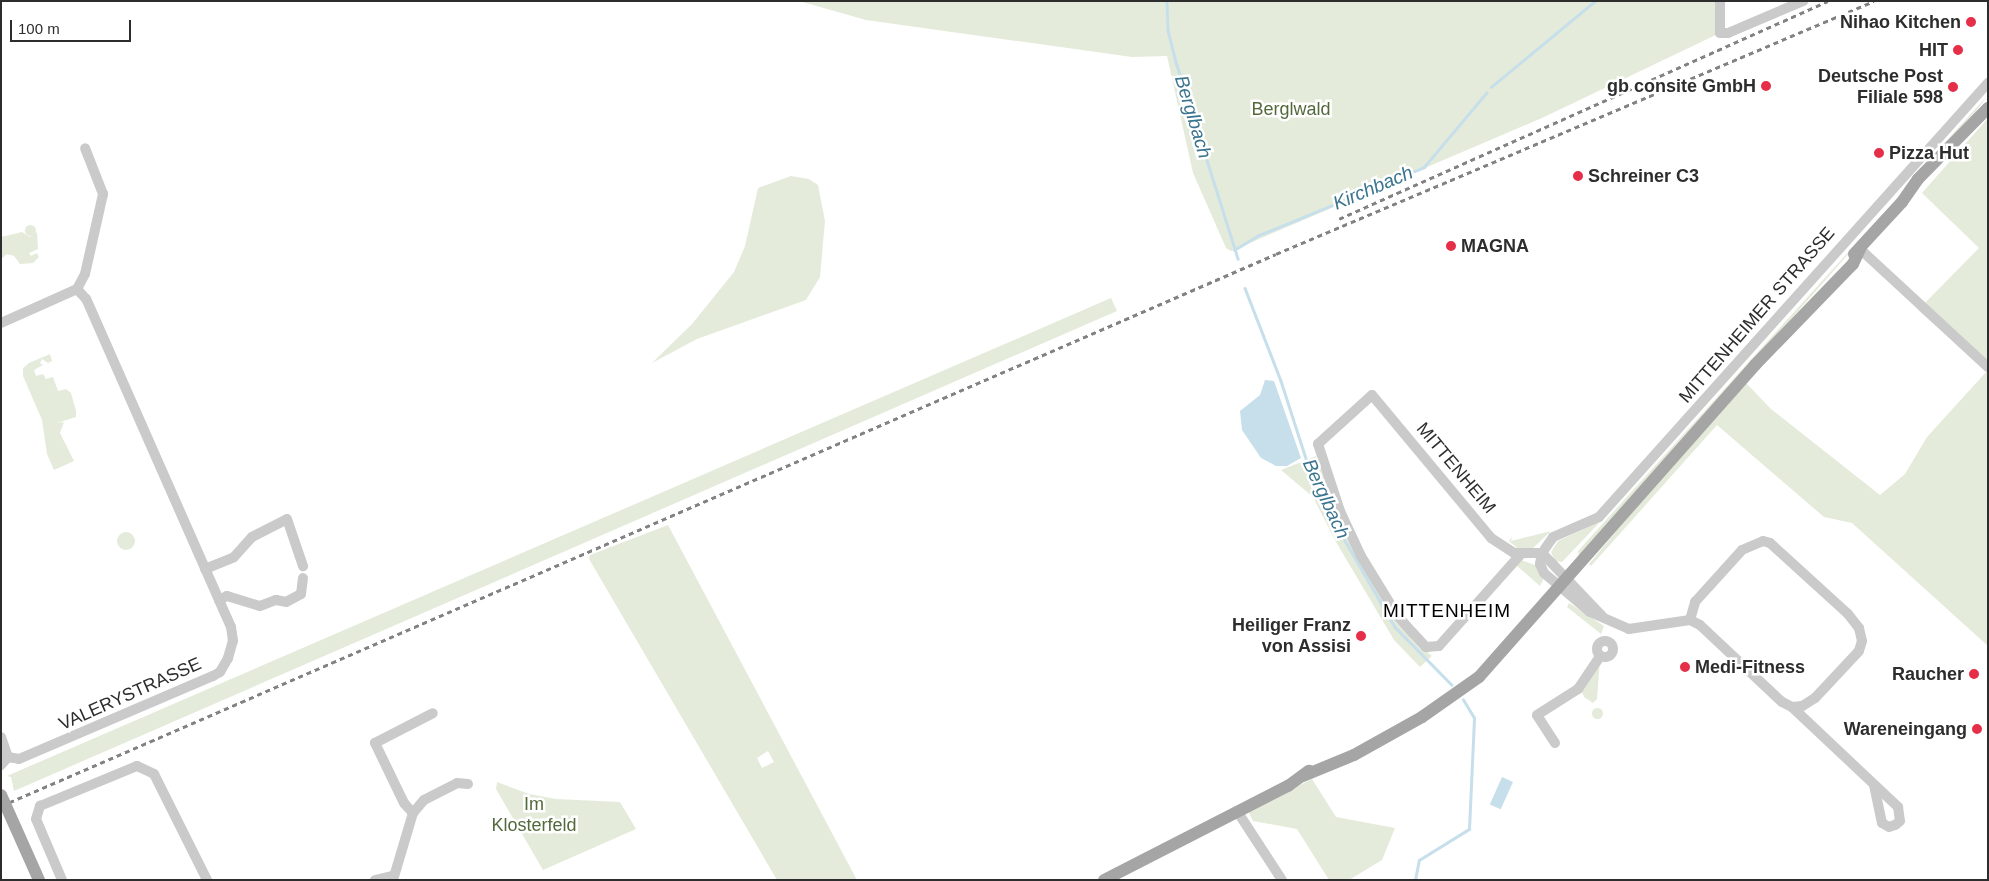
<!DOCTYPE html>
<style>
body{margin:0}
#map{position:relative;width:1989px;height:881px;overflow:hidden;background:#fff;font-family:Arial,sans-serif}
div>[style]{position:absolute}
.green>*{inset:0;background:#e4ebda}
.round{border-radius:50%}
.water>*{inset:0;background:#c6dfeb;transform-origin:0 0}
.stream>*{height:2.5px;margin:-1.25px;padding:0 1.25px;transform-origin:1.25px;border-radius:1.25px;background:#c6dfeb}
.minor>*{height:10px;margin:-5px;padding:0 5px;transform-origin:5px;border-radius:5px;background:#cacaca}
.minor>.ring{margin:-5px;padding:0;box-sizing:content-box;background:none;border:10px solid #cacaca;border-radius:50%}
.major>*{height:12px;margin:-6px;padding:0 6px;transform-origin:6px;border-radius:6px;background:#a5a5a5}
.rail>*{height:2.5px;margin-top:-1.25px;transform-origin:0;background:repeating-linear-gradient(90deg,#828282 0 5px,transparent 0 9px)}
.major-bridge>*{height:12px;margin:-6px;padding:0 6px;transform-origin:6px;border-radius:6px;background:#a5a5a5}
.dots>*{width:14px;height:14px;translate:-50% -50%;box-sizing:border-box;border:2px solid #fff;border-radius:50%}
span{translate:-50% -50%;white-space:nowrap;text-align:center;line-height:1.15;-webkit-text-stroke:5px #fff;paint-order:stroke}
.poi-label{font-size:18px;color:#2d2d2d;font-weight:700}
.right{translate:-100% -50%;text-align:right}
.left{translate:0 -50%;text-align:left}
.park-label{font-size:18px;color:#53693b}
.street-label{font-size:18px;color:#2d2d2d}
.water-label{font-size:19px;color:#3b748f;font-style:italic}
.neighbourhood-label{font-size:19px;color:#000;letter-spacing:1px}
.frame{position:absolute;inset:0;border:2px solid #2d2d2d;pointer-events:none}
.scale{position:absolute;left:10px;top:20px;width:121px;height:22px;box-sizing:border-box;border:2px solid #2d2d2d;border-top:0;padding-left:6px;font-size:15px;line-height:18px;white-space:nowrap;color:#2d2d2d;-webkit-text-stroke:4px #fff;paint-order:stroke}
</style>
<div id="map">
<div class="green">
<i style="clip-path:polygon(799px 1px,1720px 1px,1720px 33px,1542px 118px,1231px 251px,1226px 248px,1193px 173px,1167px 56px,1132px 57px,866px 20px)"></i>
<i style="clip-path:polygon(1988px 95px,1976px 111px,1918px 172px)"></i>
<i style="clip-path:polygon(1988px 118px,1988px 646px,1852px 523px,1824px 517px,1717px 425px,1591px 566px,1589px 564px,1664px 474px,1746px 383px,1771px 409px,1880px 495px,1905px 474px,1927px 437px,1987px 371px,1918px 310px,1979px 248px,1922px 193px)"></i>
<i style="clip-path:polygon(791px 176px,809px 179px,818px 185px,825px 221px,820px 277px,806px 300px,697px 339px,652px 363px,692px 324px,734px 272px,745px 246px,758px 188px)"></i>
<i style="clip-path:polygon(1908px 186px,1779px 333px,1579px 556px,1578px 551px)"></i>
<i class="round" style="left:24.5px;top:224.5px;width:11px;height:11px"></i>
<i style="clip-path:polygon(22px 232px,30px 237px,37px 232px,38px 249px,29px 253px,31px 256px,37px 253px,39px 257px,33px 263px,20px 264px,14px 256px,7px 254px,1px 259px,1px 237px)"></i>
<i style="clip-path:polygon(1111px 298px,1117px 311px,14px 791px,11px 777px,7px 776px)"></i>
<i style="clip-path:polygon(50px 354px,52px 361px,48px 363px,42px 359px,40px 363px,43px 365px,34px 370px,36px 376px,43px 374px,46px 379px,53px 377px,58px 391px,66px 389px,71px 393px,76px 411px,76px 417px,57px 423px,64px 422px,60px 433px,74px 461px,54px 470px,47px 454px,42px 420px,23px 376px,23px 368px,29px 363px)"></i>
<i style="clip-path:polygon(1316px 456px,1331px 496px,1412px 639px,1432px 656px,1420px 667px,1394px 640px,1336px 542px,1313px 497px,1281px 470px)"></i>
<i style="clip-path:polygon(1600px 522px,1562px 562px,1555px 561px,1551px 552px,1558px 541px)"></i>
<i style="clip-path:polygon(evenodd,668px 525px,857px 880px,777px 880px,589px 559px,590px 555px,668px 525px,768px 751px,774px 762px,762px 768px,757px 758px,768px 751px)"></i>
<i style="clip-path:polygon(1551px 531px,1531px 550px,1517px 548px,1509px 541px,1512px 536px,1511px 541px)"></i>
<i class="round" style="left:117px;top:532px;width:18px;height:18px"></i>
<i style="clip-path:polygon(1521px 560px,1535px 565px,1544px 578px,1540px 586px,1517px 566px)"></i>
<i style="clip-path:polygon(1569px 603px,1604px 626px,1601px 634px,1567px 607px)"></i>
<i style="clip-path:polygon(1600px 660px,1597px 699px,1593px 703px,1584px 697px,1582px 692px)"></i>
<i class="round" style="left:1591.5px;top:707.5px;width:11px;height:11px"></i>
<i style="clip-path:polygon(1312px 779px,1336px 817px,1395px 828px,1382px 860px,1349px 880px,1329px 880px,1297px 829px,1253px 821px,1248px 811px)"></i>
<i style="clip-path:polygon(497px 782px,529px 794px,556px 799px,620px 802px,636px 829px,543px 870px,496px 789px)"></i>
</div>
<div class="water">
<i style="clip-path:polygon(1265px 380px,1274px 381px,1301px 458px,1287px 466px,1276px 466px,1261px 458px,1242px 430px,1240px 411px,1260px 395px)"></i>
<i style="left:1502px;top:777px;width:12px;height:30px;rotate:24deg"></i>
</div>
<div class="stream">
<i style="left:1167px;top:1px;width:29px;rotate:88deg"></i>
<i style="left:1168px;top:30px;width:36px;rotate:76deg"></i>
<i style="left:1177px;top:65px;width:203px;rotate:72.5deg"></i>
<i style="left:1491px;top:87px;width:135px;rotate:-39.6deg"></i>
<i style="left:1234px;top:250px;width:27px;rotate:-31deg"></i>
<i style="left:1257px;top:236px;width:181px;rotate:-22.4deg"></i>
<i style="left:1424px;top:167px;width:97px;rotate:-50deg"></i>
<i style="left:1245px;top:288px;width:100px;rotate:68.8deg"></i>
<i style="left:1281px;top:381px;width:101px;rotate:72.1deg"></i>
<i style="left:1312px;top:477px;width:38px;rotate:65deg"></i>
<i style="left:1328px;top:511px;width:134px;rotate:60deg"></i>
<i style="left:1395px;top:627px;width:81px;rotate:45.5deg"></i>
<i style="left:1415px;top:880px;width:20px;rotate:-79deg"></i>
<i style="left:1419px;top:860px;width:59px;rotate:-31.8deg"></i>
<i style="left:1469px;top:829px;width:111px;rotate:-87.4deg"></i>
<i style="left:1474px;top:718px;width:21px;rotate:-121deg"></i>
</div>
<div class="minor">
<i style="left:1720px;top:1px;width:32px;rotate:90deg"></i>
<i style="left:1720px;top:33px;width:8px"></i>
<i style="left:1728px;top:33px;width:82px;rotate:-23.1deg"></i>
<i style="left:1860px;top:249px;width:174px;rotate:42.7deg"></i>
<i style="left:77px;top:289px;width:17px;rotate:-62deg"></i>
<i style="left:85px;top:274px;width:82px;rotate:-77.3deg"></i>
<i style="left:103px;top:194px;width:49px;rotate:-111.4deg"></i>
<i style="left:1px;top:323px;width:83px;rotate:-24.1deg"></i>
<i style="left:1372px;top:395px;width:73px;rotate:137.8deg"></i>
<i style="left:1318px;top:444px;width:71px;rotate:71.8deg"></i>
<i style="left:1340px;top:511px;width:50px;rotate:65deg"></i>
<i style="left:1361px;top:556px;width:69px;rotate:58.6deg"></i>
<i style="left:1397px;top:615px;width:23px;rotate:49deg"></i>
<i style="left:1412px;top:632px;width:21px;rotate:47deg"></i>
<i style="left:1426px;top:647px;width:13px;rotate:-4deg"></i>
<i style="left:1439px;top:646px;width:123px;rotate:-48.3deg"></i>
<i style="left:1372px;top:395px;width:186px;rotate:50.2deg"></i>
<i style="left:1491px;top:538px;width:27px;rotate:33deg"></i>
<i style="left:1514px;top:553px;width:28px"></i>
<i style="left:1542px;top:553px;width:88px;rotate:46.4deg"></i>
<i style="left:205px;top:569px;width:31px;rotate:-22deg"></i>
<i style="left:234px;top:557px;width:27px;rotate:-48deg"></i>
<i style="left:252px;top:537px;width:39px;rotate:-27deg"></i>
<i style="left:287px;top:519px;width:50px;rotate:71.2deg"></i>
<i style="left:219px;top:600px;width:9px;rotate:-27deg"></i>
<i style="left:227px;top:596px;width:34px;rotate:17deg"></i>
<i style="left:260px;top:606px;width:17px;rotate:-21deg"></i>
<i style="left:276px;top:600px;width:10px;rotate:11deg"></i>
<i style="left:286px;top:602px;width:17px;rotate:-28deg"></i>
<i style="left:301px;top:594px;width:16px;rotate:-83deg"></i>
<i style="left:1690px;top:620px;width:19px;rotate:-74deg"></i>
<i style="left:1695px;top:602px;width:70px;rotate:-47.9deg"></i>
<i style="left:1742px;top:550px;width:23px;rotate:-23deg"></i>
<i style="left:1763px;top:541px;width:7px;rotate:16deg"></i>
<i style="left:1770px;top:543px;width:105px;rotate:42.3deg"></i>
<i style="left:1848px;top:614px;width:18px;rotate:52deg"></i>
<i style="left:1859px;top:628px;width:13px;rotate:77deg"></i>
<i style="left:1862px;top:641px;width:10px;rotate:107deg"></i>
<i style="left:1859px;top:651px;width:64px;rotate:133.1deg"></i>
<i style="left:1815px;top:698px;width:15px;rotate:148deg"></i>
<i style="left:1802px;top:706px;width:10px;rotate:174deg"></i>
<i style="left:1792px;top:707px;width:11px;rotate:-153deg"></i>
<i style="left:1782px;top:702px;width:112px;rotate:-136.8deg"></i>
<i style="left:1700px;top:625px;width:11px;rotate:-153deg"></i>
<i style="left:1690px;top:620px;width:62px;rotate:171.6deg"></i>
<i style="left:1629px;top:629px;width:43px;rotate:-156.4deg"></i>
<i style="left:1590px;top:612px;width:60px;rotate:-139.7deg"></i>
<i style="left:1544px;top:573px;width:10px;rotate:-114deg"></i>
<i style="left:1540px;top:564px;width:11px;rotate:-80deg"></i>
<i style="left:1542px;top:553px;width:19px;rotate:-55deg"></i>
<i style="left:1553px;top:537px;width:50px;rotate:-23.5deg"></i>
<i style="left:1599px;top:517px;width:583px;rotate:-48.13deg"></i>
<i class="ring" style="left:1597px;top:641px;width:6px;height:6px"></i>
<i style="left:1792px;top:707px;width:146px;rotate:43.3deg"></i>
<i style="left:1898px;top:807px;width:14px;rotate:82deg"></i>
<i style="left:1900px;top:821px;width:6px;rotate:141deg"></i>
<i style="left:1895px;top:825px;width:6px;rotate:162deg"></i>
<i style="left:1889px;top:827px;width:8px;rotate:-150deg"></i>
<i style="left:1882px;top:823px;width:38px;rotate:-102deg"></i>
<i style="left:1px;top:737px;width:21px;rotate:71deg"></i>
<i style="left:8px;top:757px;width:11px;rotate:131deg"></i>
<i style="left:1555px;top:743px;width:33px;rotate:-123deg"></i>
<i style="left:1537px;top:715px;width:49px;rotate:-32.4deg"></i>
<i style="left:1578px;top:689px;width:40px;rotate:-56deg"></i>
<i style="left:8px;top:757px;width:11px;rotate:10deg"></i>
<i style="left:19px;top:759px;width:211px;rotate:-23.2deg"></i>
<i style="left:213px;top:676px;width:8px;rotate:-30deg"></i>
<i style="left:220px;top:672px;width:16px;rotate:-60deg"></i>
<i style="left:228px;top:658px;width:18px;rotate:-74deg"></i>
<i style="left:233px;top:641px;width:14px;rotate:-98deg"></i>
<i style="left:231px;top:627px;width:30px;rotate:-114deg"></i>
<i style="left:219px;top:600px;width:329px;rotate:-113.8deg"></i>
<i style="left:86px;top:299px;width:13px;rotate:-132deg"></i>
<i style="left:1237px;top:811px;width:82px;rotate:56.9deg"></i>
<i style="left:413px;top:813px;width:13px;rotate:-132deg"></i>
<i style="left:404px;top:803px;width:67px;rotate:-115.8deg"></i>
<i style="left:375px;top:743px;width:65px;rotate:-27.3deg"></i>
<i style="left:62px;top:880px;width:66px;rotate:-113.1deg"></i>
<i style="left:36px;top:819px;width:14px;rotate:-73deg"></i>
<i style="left:40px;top:806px;width:105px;rotate:-22.4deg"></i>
<i style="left:137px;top:766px;width:19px;rotate:25deg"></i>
<i style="left:154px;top:774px;width:119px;rotate:63.4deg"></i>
<i style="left:375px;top:880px;width:17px;rotate:-13deg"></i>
<i style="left:393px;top:880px;width:70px;rotate:-73.4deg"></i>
<i style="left:413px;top:813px;width:17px;rotate:-50deg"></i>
<i style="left:424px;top:800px;width:37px;rotate:-27deg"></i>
<i style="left:457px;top:783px;width:11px;rotate:5deg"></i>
</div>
<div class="major">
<i style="left:1854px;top:254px;width:71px;rotate:-47.3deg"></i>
<i style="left:1902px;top:202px;width:28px;rotate:-55deg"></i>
<i style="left:1918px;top:179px;width:100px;rotate:-45.4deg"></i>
<i style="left:1303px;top:776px;width:55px;rotate:-22.4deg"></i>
<i style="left:1354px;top:755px;width:78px;rotate:-29.2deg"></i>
<i style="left:1422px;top:717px;width:70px;rotate:-35.1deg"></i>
<i style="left:1479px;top:677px;width:417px;rotate:-48.5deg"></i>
<i style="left:1755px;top:365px;width:141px;rotate:-45.9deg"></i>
<i style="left:1853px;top:264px;width:17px;rotate:-65deg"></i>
<i style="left:1104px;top:880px;width:207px;rotate:-27.1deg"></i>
<i style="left:1288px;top:786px;width:26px;rotate:-36deg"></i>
</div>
<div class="rail">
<i style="left:1339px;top:219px;width:535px;rotate:-24.03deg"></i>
<i style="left:1px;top:806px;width:1389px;rotate:-23.41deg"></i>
<i style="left:1276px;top:254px;width:649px;rotate:-22.93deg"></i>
</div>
<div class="major-bridge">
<i style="left:1px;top:795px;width:93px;rotate:65.9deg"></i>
</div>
<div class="dots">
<i style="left:1971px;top:22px;background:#e52e47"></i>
<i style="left:1958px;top:50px;background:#e52e47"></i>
<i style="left:1766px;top:86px;background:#e52e47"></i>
<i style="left:1953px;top:87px;background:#e52e47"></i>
<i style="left:1879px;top:153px;background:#e52e47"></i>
<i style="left:1578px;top:176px;background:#e52e47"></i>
<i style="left:1451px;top:246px;background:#e52e47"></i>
<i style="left:1361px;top:636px;background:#e52e47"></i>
<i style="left:1685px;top:667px;background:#e52e47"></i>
<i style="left:1974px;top:674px;background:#e52e47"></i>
<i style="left:1977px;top:729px;background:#e52e47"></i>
</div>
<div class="poi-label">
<span class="right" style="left:1961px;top:22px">Nihao Kitchen</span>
<span class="right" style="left:1948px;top:50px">HIT</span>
<span class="right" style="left:1943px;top:87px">Deutsche Post<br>Filiale 598</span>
<span class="right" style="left:1756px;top:86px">gb consite GmbH</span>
<span class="left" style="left:1889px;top:153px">Pizza Hut</span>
<span class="left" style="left:1588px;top:176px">Schreiner C3</span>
<span class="left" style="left:1461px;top:246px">MAGNA</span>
<span class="right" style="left:1351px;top:636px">Heiliger Franz<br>von Assisi</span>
<span class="left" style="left:1695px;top:667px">Medi-Fitness</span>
<span class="right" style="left:1964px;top:674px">Raucher</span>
<span class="right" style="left:1967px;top:729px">Wareneingang</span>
</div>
<div class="park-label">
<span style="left:1291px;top:109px">Berglwald</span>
<span style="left:534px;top:815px">Im<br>Klosterfeld</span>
</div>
<div class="street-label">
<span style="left:1757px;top:315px;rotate:-49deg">MITTENHEIMER STRASSE</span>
<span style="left:1456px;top:468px;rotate:50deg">MITTENHEIM</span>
<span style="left:130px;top:694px;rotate:-24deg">VALERYSTRASSE</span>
</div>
<div class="water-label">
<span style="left:1193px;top:117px;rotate:73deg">Berglbach</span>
<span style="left:1373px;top:188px;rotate:-23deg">Kirchbach</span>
<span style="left:1326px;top:499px;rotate:65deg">Berglbach</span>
</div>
<div class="neighbourhood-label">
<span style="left:1447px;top:611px">MITTENHEIM</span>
</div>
<div class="frame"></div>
<div class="scale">100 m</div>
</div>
